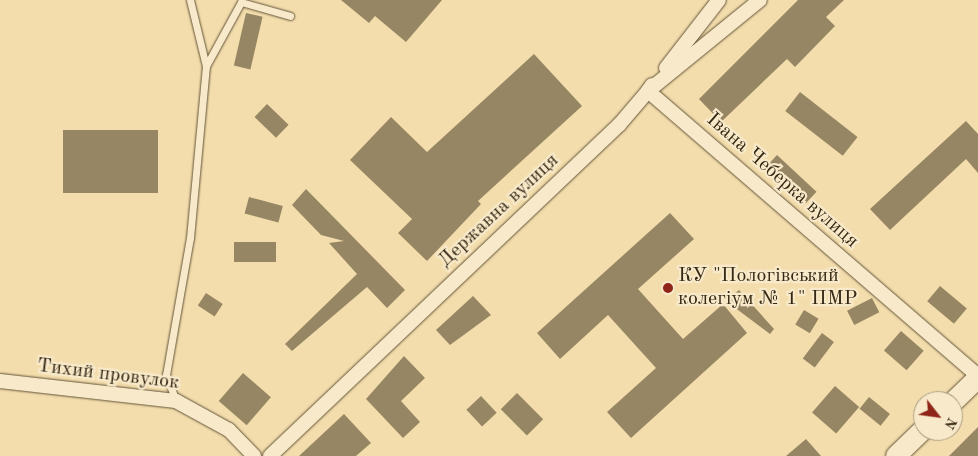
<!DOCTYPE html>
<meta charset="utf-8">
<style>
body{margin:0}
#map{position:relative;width:978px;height:456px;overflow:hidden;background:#f3ddac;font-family:"Old Standard TT",serif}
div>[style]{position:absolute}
.building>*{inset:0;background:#978663;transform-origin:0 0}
.roads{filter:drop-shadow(0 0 1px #645439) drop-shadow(0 0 1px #645439)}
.lane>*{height:7px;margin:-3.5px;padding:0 3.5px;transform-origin:3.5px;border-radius:3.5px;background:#f7e9c9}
.street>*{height:14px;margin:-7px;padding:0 7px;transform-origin:7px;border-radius:7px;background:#f7e9c9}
.secondary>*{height:20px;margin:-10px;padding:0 10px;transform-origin:10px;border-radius:10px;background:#f7e9c9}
.dots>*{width:14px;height:14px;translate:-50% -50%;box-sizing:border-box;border:2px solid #f7e9c9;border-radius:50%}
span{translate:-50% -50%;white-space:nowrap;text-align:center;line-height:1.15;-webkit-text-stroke:4.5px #f7e9c9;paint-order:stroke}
.street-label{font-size:20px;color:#342713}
.poi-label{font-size:20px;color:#342713}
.left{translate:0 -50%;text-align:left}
.north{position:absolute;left:913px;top:391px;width:50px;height:50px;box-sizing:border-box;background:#f7e9c9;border:1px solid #a99b80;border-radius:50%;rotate:120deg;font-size:14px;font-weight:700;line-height:20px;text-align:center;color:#342713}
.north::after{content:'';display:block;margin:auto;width:18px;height:22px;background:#8f2418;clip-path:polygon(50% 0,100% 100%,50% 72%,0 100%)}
</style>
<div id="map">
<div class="building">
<i style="clip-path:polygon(341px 0,442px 0,406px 42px,375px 16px,369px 23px)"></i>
<i style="clip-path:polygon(798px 0,844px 0,826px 17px,835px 26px,795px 67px,787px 59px,721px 122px,699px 99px)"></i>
<i style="left:246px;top:13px;width:17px;height:54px;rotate:13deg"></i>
<i style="clip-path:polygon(534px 54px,582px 106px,478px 201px,481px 204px,427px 261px,398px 233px,412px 219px,350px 160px,391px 117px,427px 152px)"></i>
<i style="left:800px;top:92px;width:73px;height:24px;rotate:38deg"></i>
<i style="left:267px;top:104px;width:30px;height:18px;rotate:44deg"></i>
<i style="clip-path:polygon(966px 121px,978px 134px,978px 173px,966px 159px,890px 230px,870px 209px)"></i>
<i style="left:63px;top:130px;width:95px;height:63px"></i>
<i style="left:777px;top:155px;width:54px;height:16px;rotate:43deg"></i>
<i style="clip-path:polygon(306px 189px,405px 290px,387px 308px,367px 287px,292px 351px,285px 344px,357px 274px,329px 243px,344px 241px,321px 235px,292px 205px)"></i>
<i style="left:249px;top:197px;width:35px;height:17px;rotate:15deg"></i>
<i style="clip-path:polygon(670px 213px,694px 239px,638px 289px,683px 339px,723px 304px,747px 333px,631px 438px,607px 412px,656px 368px,608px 315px,560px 359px,537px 333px)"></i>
<i style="left:234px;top:242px;width:42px;height:20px"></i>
<i style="left:940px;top:286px;width:35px;height:20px;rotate:40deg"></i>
<i style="clip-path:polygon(739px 290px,774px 329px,770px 334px,726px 301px)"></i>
<i style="left:206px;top:293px;width:20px;height:15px;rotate:33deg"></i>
<i style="clip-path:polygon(473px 296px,491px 315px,450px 345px,436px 330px)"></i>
<i style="left:872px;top:298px;width:16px;height:28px;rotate:63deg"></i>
<i style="left:804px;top:310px;width:17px;height:17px;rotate:31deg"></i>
<i style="left:901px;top:331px;width:30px;height:26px;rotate:41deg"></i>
<i style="left:822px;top:333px;width:15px;height:32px;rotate:37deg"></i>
<i style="clip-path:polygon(404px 356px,425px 378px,401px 401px,420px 422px,403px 438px,366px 399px)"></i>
<i style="left:243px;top:373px;width:37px;height:37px;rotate:41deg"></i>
<i style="left:835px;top:386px;width:32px;height:35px;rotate:41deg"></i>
<i style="left:517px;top:393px;width:37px;height:23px;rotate:45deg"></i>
<i style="left:481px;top:396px;width:23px;height:20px;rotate:47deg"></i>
<i style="left:869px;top:397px;width:27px;height:15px;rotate:39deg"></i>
<i style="clip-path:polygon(344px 414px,371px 443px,356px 456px,299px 456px)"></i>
<i style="clip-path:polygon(978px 427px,978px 456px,949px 456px)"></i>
<i style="clip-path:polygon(806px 439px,821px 456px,786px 456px)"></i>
</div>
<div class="roads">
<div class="lane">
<i style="left:190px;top:0;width:68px;rotate:76.4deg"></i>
<i style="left:176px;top:401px;width:28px;rotate:-111deg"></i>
<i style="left:166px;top:375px;width:139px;rotate:-80.1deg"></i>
<i style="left:190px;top:238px;width:173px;rotate:-84.7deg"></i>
<i style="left:206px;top:66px;width:73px;rotate:-61.3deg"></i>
<i style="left:241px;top:2px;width:51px;rotate:15.9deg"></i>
</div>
<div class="street">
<i style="left:666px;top:68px;width:86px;rotate:-52.1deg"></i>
<i style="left:652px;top:85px;width:7px;rotate:124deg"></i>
<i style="left:648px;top:91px;width:436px;rotate:40.8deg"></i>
<i style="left:0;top:381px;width:177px;rotate:6.5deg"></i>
<i style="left:176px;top:401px;width:60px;rotate:28.7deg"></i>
<i style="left:229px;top:430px;width:36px;rotate:46deg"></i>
<i style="left:270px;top:456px;width:481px;rotate:-43.5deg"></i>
<i style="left:619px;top:125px;width:45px;rotate:-49.5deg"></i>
<i style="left:648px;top:91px;width:144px;rotate:-39.1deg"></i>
</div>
<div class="secondary">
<i style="left:953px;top:402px;width:35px;rotate:-44deg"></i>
<i style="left:896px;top:456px;width:37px;rotate:-44deg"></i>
</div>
</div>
<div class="dots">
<i style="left:668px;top:288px;background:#8f2418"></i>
</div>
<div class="street-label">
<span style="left:782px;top:181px;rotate:41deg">Івана Чеберка вулиця</span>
<span style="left:499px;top:211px;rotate:-43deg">Державна вулиця</span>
<span style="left:108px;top:375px;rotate:7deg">Тихий провулок</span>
</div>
<div class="poi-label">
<span class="left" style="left:678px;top:288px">КУ "Пологівський<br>колегіум № 1" ПМР</span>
</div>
<div class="north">N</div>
</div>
